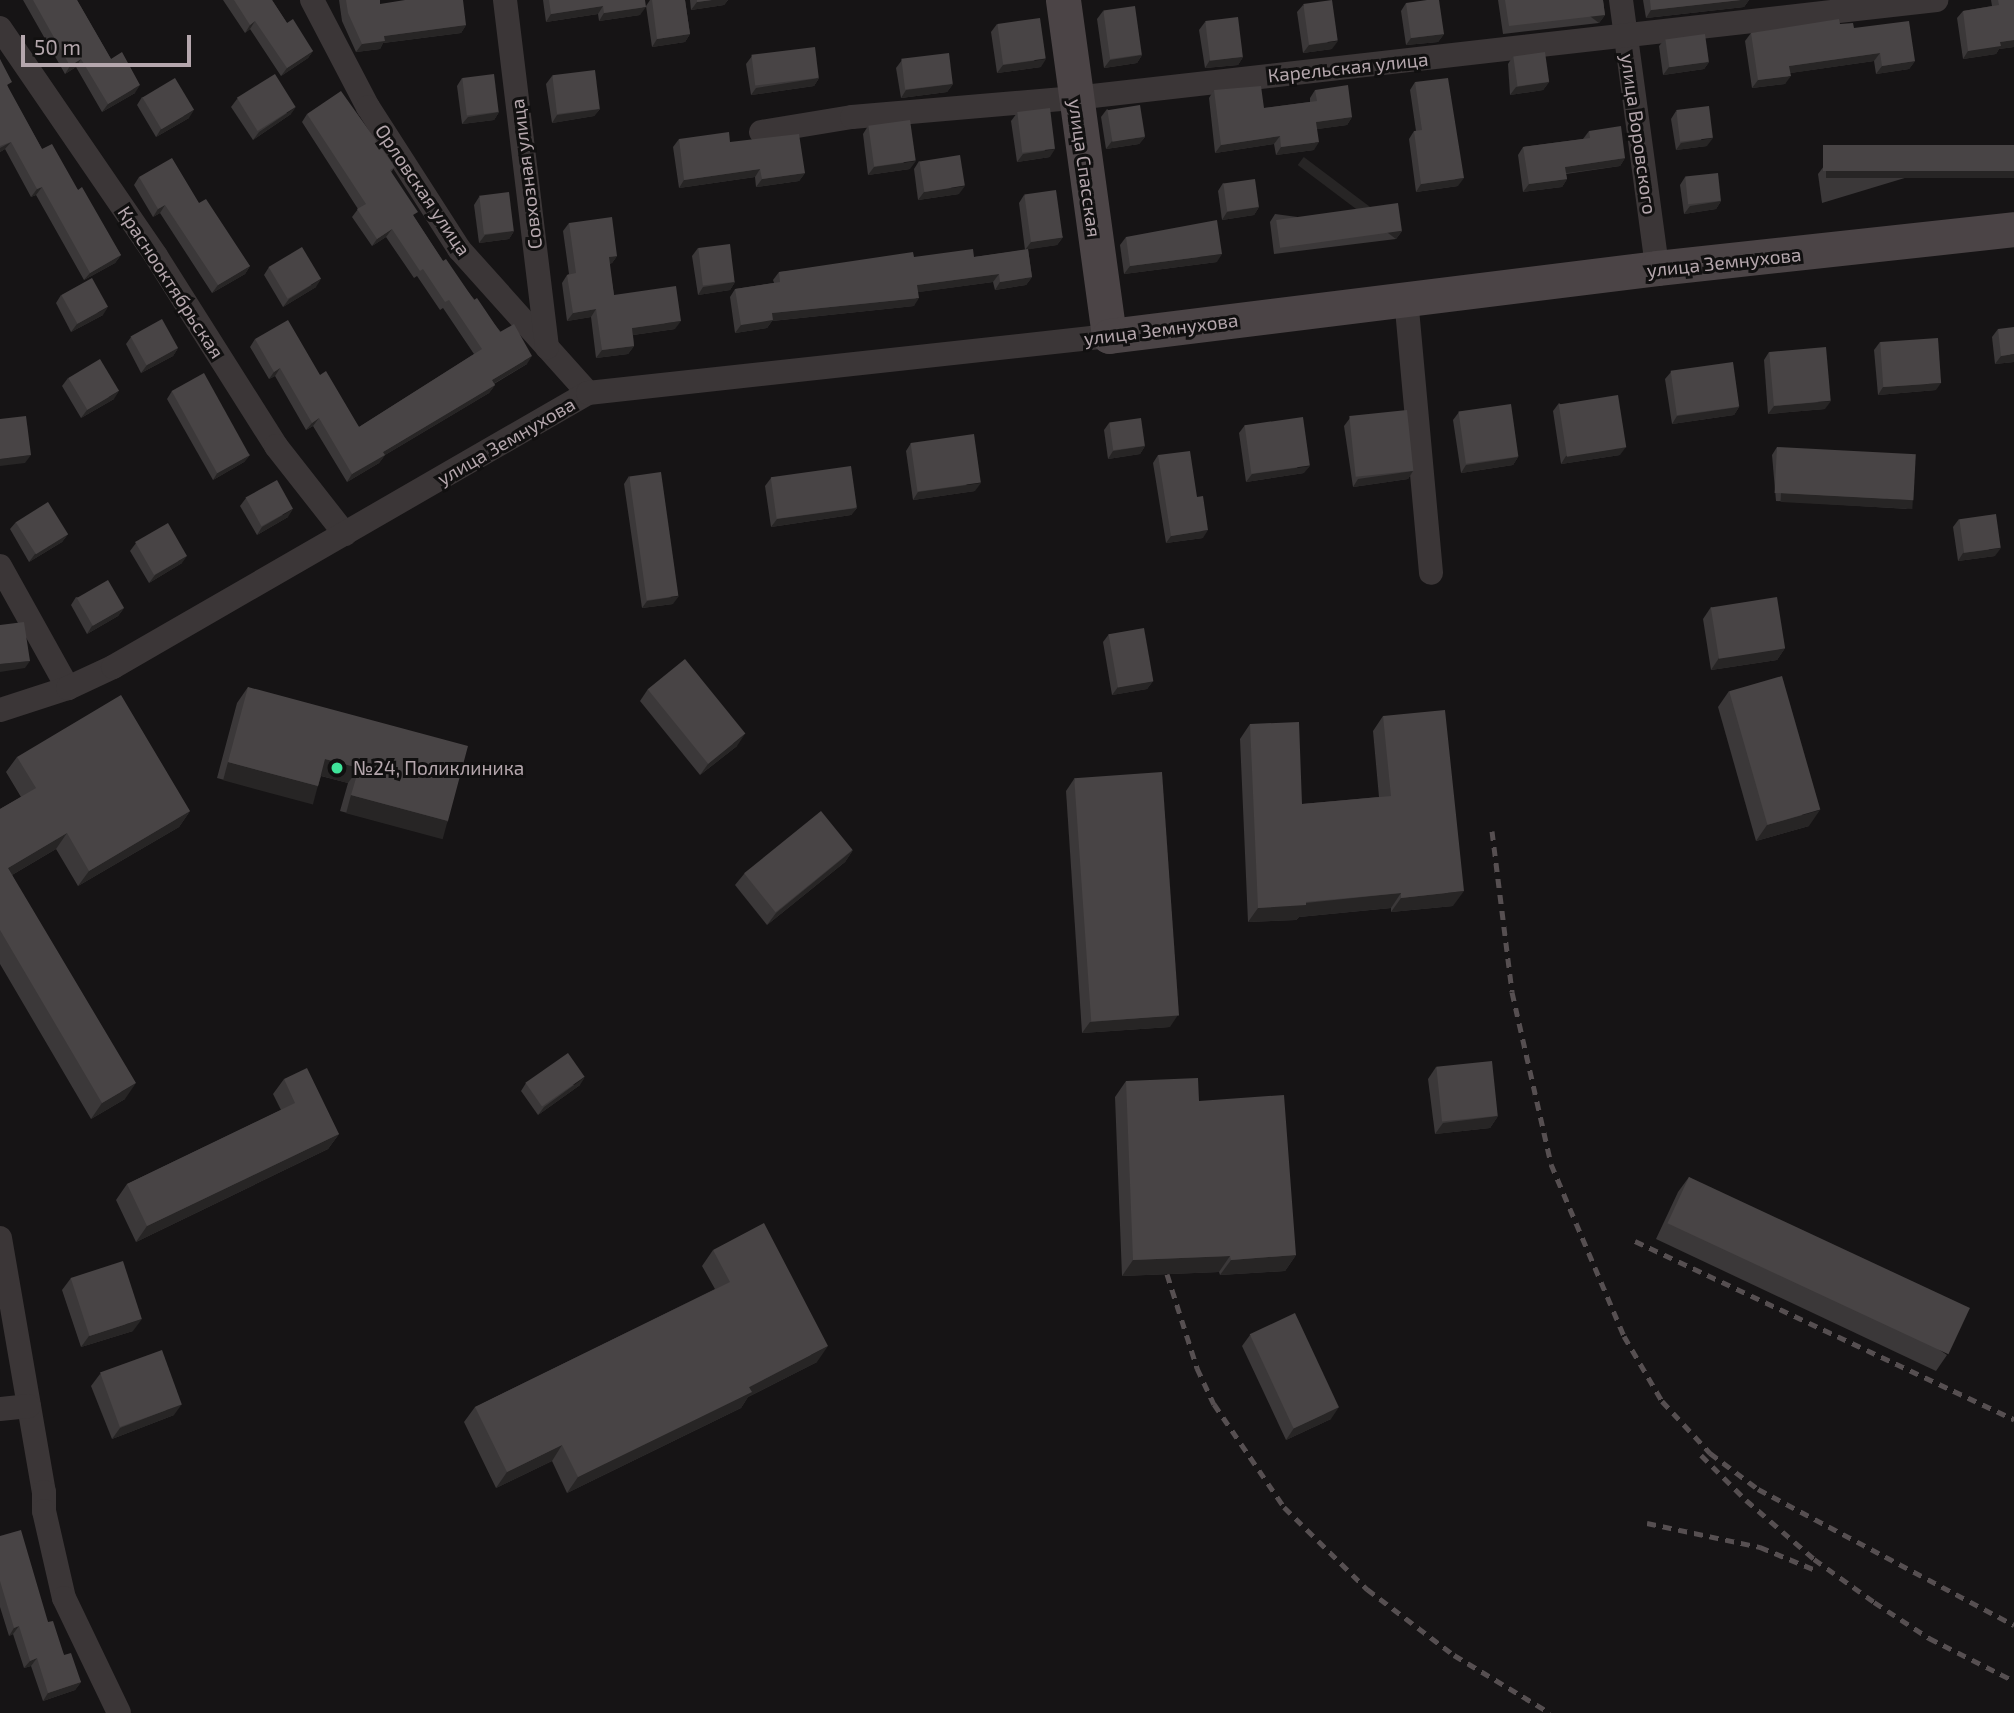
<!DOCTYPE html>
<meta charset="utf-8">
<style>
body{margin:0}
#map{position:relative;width:2014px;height:1713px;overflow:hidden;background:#161415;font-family:"Exo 2",sans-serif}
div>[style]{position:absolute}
.street>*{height:24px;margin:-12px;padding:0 12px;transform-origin:12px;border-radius:12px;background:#3b3637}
.secondary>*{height:35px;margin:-17.5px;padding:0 17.5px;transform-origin:17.5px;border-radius:17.5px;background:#4b4446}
.rail>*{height:5px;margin-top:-2.5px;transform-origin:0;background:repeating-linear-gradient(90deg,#564f51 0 9px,transparent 0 16px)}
.wall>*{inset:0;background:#3b3839}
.shaded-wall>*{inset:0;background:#272525;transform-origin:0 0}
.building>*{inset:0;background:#484445;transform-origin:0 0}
.dots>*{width:19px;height:19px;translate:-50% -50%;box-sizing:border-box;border:4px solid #111010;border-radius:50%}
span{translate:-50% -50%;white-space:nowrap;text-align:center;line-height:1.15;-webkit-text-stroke:6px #111010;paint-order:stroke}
.street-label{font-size:19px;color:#b5a7ad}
.poi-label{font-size:19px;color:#b5a7ad}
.left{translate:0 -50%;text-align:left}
.scale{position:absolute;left:21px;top:35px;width:170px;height:32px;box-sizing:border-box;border:4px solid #b5a7ad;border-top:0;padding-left:9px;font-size:21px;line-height:24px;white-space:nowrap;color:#b5a7ad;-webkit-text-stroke:5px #111010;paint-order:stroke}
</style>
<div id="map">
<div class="street">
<i style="left:312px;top:0;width:121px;rotate:62.4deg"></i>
<i style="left:368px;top:107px;width:169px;rotate:57.3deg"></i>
<i style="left:459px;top:249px;width:193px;rotate:48.1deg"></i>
<i style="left:505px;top:0;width:350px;rotate:83.1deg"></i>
<i style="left:1621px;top:0;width:270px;rotate:82.3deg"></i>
<i style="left:0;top:28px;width:276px;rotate:55.6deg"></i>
<i style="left:156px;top:256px;width:225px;rotate:57.7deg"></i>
<i style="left:276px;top:446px;width:112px;rotate:51.9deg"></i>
<i style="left:761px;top:132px;width:92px;rotate:-9.4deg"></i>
<i style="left:852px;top:117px;width:224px;rotate:-4.9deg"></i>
<i style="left:1075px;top:98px;width:867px;rotate:-6.49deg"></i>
<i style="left:1406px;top:298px;width:276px;rotate:84.8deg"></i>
<i style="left:0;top:566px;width:140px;rotate:60.9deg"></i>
<i style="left:0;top:710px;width:71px;rotate:-17.9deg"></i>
<i style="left:68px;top:688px;width:50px;rotate:-25deg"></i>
<i style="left:113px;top:667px;width:548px;rotate:-29.98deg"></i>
<i style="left:588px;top:393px;width:524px;rotate:-6.24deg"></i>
<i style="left:0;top:1238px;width:258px;rotate:80.2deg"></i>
<i style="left:44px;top:1492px;width:19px;rotate:90deg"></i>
<i style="left:44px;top:1511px;width:89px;rotate:77.1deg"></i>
<i style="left:64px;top:1598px;width:127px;rotate:64.4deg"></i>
<i style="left:0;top:1409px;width:29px;rotate:-6deg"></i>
</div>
<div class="secondary">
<i style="left:1063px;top:0;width:339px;rotate:82.2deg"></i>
<i style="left:1109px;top:336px;width:552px;rotate:-7.07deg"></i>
<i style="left:1657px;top:268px;width:359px;rotate:-6.2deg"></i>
</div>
<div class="rail">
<i style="left:1492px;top:831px;width:162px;rotate:82.9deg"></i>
<i style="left:1512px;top:992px;width:176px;rotate:77.2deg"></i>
<i style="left:1551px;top:1164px;width:187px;rotate:67deg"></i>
<i style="left:1624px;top:1336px;width:75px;rotate:59.7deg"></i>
<i style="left:1662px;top:1401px;width:71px;rotate:47.3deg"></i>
<i style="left:1710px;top:1453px;width:60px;rotate:36.9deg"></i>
<i style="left:1758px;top:1489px;width:290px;rotate:28deg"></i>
<i style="left:1635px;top:1241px;width:419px;rotate:25.2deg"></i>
<i style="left:1167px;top:1274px;width:99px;rotate:72.3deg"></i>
<i style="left:1197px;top:1368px;width:40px;rotate:65deg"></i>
<i style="left:1214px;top:1404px;width:125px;rotate:55.8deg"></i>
<i style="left:1284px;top:1507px;width:117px;rotate:44.7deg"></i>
<i style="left:1367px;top:1589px;width:109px;rotate:37.2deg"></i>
<i style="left:1454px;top:1655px;width:112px;rotate:31.1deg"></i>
<i style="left:1701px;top:1455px;width:64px;rotate:45deg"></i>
<i style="left:1746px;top:1500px;width:90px;rotate:40.9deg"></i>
<i style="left:1814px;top:1559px;width:74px;rotate:35.6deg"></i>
<i style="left:1874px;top:1602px;width:66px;rotate:33.2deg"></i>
<i style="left:1929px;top:1638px;width:95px;rotate:26.8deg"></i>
<i style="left:1647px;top:1523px;width:116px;rotate:12deg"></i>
<i style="left:1760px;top:1547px;width:63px;rotate:22.5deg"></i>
</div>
<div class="wall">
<i style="clip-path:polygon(23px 0,77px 0,111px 59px,135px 93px,102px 112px,76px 67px,65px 74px)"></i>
<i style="clip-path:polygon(223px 0,272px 0,287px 23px,313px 51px,308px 58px,281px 76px,250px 29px,245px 33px)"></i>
<i style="clip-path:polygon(339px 0,380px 0,380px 4px,466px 25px,461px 33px,383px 43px,380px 49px,356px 52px,342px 21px)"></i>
<i style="clip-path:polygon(543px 0,645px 0,640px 15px,599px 21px,598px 14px,546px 22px)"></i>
<i style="clip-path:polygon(650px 0,685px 0,690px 34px,685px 42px,652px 47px,646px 6px)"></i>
<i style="clip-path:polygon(690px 0,728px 0,724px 5px,691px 10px)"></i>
<i style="clip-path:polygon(1498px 0,1603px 0,1605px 15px,1599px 23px,1503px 34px)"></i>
<i style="clip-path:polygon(1643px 0,1749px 0,1744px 7px,1646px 18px)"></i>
<i style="clip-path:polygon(1991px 0,2014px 0,2014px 47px,1999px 49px,1996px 54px,1963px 59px,1957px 18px,1963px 11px,1992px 6px)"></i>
<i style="clip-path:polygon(1406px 3px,1444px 34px,1438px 42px,1406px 45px,1401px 11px)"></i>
<i style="clip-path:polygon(1303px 5px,1332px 49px,1303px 53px,1297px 12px)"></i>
<i style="clip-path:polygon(1103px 11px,1142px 55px,1137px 63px,1104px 68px,1097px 19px)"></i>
<i style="clip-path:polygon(1205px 22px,1243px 57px,1238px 65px,1205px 68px,1199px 30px)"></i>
<i style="clip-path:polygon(997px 24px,1041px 67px,997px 73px,991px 32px)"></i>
<i style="clip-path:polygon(1840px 24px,1854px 28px,1915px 61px,1909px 69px,1876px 74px,1874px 61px,1790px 73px,1785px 84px,1752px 88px,1745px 41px,1751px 33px)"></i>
<i style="clip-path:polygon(1665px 39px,1709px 62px,1704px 69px,1663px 75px,1659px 46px)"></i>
<i style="clip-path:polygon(752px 56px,819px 78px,814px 86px,751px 95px,746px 64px)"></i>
<i style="clip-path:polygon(1513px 56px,1549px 82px,1543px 90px,1510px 95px,1508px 64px)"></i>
<i style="clip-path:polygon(0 59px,8px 88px,42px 149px,78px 190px,121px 255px,115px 263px,84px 280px,36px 195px,31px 197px,5px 149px,0 152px)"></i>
<i style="clip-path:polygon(902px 60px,953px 84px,947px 92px,901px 98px,896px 68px)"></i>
<i style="clip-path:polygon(552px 76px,600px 109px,594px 116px,552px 123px,546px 84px)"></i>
<i style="clip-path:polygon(462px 78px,499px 112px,494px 120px,462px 124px,457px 86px)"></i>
<i style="clip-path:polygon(1415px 82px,1458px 186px,1416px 192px,1409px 139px,1414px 131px,1416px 131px,1410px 90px)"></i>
<i style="clip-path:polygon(1214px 90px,1264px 108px,1310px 102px,1310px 98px,1315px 90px,1352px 117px,1347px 125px,1317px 129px,1314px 150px,1276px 155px,1274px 144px,1215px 153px,1209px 98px)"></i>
<i style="clip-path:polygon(142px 97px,189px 118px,156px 137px,137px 105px)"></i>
<i style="clip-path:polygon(237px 99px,291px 114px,253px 140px,231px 107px)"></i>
<i style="clip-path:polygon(1107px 109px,1145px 137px,1139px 144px,1106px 149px,1101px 117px)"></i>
<i style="clip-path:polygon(1676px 111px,1707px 146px,1676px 150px,1671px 119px)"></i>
<i style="clip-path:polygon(1017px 113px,1050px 157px,1017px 162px,1011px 121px)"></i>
<i style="clip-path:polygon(307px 114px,395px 167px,391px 172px,414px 217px,443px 261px,527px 364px,494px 384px,495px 385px,489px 393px,385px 455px,379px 463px,347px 482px,313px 426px,306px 430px,275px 376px,269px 379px,250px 347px,255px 339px,320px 375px,359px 427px,474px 354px,443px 308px,440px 310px,417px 276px,414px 278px,386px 237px,372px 246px,352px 217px,358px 209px,302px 122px)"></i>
<i style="clip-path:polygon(868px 126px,910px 169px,868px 175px,863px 134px)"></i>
<i style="clip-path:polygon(1589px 131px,1625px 158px,1620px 166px,1566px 174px,1567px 179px,1562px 187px,1523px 192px,1518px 155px,1523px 147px,1583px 139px)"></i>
<i style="clip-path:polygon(679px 139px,730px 142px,805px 173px,799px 181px,756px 187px,755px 177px,679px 188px,673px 147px)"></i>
<i style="clip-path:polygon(2014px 145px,1822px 203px,1818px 174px,1824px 166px)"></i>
<i style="clip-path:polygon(919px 161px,959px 194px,918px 200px,914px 169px)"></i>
<i style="clip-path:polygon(139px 177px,199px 203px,250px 266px,245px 274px,212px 293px,160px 213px,153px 217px,134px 185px)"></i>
<i style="clip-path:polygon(1685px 177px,1721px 201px,1716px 209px,1684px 214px,1680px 185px)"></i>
<i style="clip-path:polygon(1223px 183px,1259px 207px,1254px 215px,1222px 220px,1218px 191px)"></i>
<i style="clip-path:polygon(1024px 195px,1063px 237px,1057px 245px,1028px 249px,1032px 277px,1026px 285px,995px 290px,993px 282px,918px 292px,914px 306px,772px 321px,767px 328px,735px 333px,730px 297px,735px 289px,774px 283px,773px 280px,779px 272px,914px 257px,974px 257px,1025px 250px,1019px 203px)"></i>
<i style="clip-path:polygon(479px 197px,514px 231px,509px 239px,479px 243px,474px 205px)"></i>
<i style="clip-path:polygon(1275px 214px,1402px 231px,1396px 239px,1274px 254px,1270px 222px)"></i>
<i style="clip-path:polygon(569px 223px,617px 256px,612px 263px,609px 264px,614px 295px,675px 329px,633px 335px,634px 346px,628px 354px,596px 358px,591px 317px,567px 321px,562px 283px,567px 275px,569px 274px,563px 231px)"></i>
<i style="clip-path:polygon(1126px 237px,1217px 262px,1124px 274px,1120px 245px)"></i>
<i style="clip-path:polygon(698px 248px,735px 282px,730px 290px,698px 295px,692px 256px)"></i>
<i style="clip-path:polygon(269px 267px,316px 287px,283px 307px,264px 275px)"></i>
<i style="clip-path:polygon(61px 295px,103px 315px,71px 332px,56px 303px)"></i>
<i style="clip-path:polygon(1998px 329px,2014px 362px,1995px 364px,1992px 337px)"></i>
<i style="clip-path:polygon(131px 337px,178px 348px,173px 356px,141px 373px,126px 344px)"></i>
<i style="clip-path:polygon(1880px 342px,1936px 390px,1878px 395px,1874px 350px)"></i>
<i style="clip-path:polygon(1769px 352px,1825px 409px,1768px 414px,1764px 360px)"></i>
<i style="clip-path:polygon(1671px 372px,1739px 407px,1734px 415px,1672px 424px,1665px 379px)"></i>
<i style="clip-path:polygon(68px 378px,114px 399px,81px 418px,62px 386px)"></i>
<i style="clip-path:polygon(172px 391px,250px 455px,244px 462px,213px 480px,167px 399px)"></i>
<i style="clip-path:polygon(1559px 403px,1620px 455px,1561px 464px,1553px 411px)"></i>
<i style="clip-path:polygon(1459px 412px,1518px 457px,1513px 465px,1461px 473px,1453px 420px)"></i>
<i style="clip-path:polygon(1350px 418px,1413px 471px,1408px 479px,1353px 487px,1344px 426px)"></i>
<i style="clip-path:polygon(1109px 423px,1145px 446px,1140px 454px,1108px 459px,1104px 430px)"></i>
<i style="clip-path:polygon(1245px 425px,1304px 473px,1246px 482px,1239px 433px)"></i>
<i style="clip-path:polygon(911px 443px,975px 491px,913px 500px,906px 451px)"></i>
<i style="clip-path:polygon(1777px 447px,1908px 509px,1776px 501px,1772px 455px)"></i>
<i style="clip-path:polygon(1158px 455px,1197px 497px,1203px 538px,1166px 543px,1153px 463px)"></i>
<i style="clip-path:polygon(629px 476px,673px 604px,642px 608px,624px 484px)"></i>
<i style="clip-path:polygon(771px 478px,857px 508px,851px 515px,771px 527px,765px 486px)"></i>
<i style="clip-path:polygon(246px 498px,288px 517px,257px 535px,240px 506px)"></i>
<i style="clip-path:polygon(1959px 519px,1995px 556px,1958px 561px,1953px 527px)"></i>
<i style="clip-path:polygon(16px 522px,68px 534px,62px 542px,29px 562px,10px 529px)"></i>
<i style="clip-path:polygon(136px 543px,182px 563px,149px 583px,130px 551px)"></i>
<i style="clip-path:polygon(76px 597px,124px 608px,118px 616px,87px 634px,71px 605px)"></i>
<i style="clip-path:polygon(1711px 607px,1785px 648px,1777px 660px,1711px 670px,1703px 619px)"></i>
<i style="clip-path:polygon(1109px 634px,1153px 681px,1147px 689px,1112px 695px,1103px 642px)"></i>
<i style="clip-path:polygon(248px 687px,448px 821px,437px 837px,340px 811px,348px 783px,321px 776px,318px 786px,307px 802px,217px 778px,237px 703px)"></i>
<i style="clip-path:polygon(648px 689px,737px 746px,700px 775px,640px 701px)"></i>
<i style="clip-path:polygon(1729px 691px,1809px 826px,1756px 841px,1718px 707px)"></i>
<i style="clip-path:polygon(1383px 716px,1453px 906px,1391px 912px,1391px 908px,1299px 917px,1296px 920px,1248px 922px,1240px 739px,1250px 724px,1302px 804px,1379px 797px,1373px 731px)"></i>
<i style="clip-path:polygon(17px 757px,190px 811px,179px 827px,78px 886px,56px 849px,12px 875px,125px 1099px,91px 1119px,0 964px,0 809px,21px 797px,6px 772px)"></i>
<i style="clip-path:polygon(1074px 779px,1170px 1027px,1082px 1033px,1066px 791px)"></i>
<i style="clip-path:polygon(853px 850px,845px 862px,767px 925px,735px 885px,744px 874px)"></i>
<i style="clip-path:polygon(1436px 1067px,1498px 1116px,1490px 1128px,1435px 1134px,1428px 1079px)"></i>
<i style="clip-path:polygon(284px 1079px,339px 1134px,328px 1149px,136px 1242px,116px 1200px,127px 1184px,281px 1110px,273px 1094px)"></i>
<i style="clip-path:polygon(1126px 1081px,1199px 1101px,1296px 1255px,1285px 1271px,1220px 1275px,1219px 1272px,1122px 1276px,1115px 1097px)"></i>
<i style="clip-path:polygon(526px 1083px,580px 1085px,538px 1115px,521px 1091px)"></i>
<i style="clip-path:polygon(1689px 1177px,1947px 1355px,1936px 1371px,1656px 1239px,1678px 1192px)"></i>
<i style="clip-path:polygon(713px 1250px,817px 1362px,748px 1397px,741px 1408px,567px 1493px,552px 1461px,496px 1488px,464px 1422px,475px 1407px,715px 1289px,702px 1266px)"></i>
<i style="clip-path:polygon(71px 1278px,133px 1331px,81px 1347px,62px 1290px)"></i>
<i style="clip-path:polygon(1250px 1335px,1331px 1419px,1286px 1440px,1242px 1346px)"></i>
<i style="clip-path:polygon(100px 1374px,174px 1415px,112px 1439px,91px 1386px)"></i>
<i style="clip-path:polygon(0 1536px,48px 1622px,64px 1655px,81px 1682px,75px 1690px,43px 1701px,31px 1666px,24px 1668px,13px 1634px,9px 1636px,0 1607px)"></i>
</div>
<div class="shaded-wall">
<i style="clip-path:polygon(712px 0,728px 0,724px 5px,691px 10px,697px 2px)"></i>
<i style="clip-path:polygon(1741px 0,1749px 0,1744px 7px,1646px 18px,1651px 10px)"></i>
<i style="clip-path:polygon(603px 6px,598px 14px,546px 22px,551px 14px)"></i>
<i style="clip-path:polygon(646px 7px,640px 15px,599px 21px,604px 13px)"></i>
<i style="left:1605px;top:15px;width:10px;height:97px;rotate:127deg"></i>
<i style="clip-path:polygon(255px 21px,250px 29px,245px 33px,250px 25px)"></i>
<i style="clip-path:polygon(466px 25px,461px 33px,383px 43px,380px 49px,356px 52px,362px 44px,384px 36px)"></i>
<i style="clip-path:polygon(690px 34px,685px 42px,652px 47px,657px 39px)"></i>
<i style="clip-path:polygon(1444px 34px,1438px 42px,1406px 45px,1411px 38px)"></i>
<i style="clip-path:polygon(2014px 40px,2014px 47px,1999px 49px,1996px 54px,1963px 59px,1968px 51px,2000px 42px)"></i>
<i style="clip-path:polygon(1338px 41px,1332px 49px,1303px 53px,1309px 45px)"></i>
<i style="clip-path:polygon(313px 51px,308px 58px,281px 76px,287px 68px)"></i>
<i style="clip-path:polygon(1880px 53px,1874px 61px,1784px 74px,1789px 66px)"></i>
<i style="clip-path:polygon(1142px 55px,1137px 63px,1104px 68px,1110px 60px)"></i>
<i style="clip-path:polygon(1243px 57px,1238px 65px,1205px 68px,1210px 60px)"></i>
<i style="clip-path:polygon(81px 59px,76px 67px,65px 74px,70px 66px)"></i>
<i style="clip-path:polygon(1046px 59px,1041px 67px,997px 73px,1003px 65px)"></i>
<i style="clip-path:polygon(1915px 61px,1909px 69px,1876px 74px,1882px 66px)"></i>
<i style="clip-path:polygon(1709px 62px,1704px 69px,1663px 75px,1669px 67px)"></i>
<i style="clip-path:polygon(1791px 76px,1785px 84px,1752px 88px,1758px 80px)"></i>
<i style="clip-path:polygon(819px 78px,814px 86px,751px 95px,756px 88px)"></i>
<i style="clip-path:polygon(1549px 82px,1543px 90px,1510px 95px,1516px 87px)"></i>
<i style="clip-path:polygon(953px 84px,947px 92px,901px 98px,906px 90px)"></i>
<i style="clip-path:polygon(140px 85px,135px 93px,102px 112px,108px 104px)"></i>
<i style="clip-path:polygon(296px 107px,291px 114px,253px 140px,259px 132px)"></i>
<i style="clip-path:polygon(600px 109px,594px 116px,552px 123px,557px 115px)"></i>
<i style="clip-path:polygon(194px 110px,189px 118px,156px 137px,161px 129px)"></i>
<i style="clip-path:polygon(499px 112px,494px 120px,462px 124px,468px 117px)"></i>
<i style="clip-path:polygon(1352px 117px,1347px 125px,1311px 130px,1316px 122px)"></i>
<i style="clip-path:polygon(1280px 136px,1274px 144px,1215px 153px,1221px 145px)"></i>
<i style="clip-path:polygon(1145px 137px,1139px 144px,1106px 149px,1112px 141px)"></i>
<i style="clip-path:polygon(1713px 138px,1707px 146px,1676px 150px,1681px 143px)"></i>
<i style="clip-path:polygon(11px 142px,5px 149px,0 152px,0 148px)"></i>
<i style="clip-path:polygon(1319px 142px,1314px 150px,1276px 155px,1281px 147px)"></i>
<i style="clip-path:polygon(1055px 149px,1050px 157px,1017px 162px,1023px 154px)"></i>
<i style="clip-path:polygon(1625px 158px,1620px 166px,1560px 174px,1565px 167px)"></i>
<i style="clip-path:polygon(916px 161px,910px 169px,868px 175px,874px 167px)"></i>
<i style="clip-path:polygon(760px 169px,755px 177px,679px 188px,684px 180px)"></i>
<i style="left:2014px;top:171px;width:7px;height:188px;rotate:90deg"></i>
<i style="clip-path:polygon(805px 173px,799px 181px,756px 187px,762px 179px)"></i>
<i style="clip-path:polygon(1464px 178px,1458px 186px,1416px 192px,1421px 184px)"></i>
<i style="clip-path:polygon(1567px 179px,1562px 187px,1523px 192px,1529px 184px)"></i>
<i style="clip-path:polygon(965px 186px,959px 194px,918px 200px,924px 192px)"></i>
<i style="clip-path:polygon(42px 187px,36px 195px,31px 197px,37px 189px)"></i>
<i style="clip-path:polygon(1721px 201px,1716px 209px,1684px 214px,1690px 206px)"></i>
<i style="clip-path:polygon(165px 205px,160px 213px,153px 217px,158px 209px)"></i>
<i style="clip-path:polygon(1259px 207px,1254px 215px,1222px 220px,1227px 212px)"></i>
<i style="clip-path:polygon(392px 229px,386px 237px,372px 246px,377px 239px)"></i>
<i style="clip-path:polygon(514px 231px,509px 239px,479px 243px,485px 235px)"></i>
<i style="left:1402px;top:231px;width:10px;height:123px;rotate:127deg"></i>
<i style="clip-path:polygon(1063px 237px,1057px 245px,1025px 250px,1031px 242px)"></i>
<i style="clip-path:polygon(1222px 254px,1217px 262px,1124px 274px,1130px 266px)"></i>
<i style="clip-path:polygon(121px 255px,115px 263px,84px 280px,90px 273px)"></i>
<i style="clip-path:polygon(617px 256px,612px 263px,603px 265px,609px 257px)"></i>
<i style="clip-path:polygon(250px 266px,245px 274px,212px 293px,218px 285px)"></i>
<i style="clip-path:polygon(999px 274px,993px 282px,912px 293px,917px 285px)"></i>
<i style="clip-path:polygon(1032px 277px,1026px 285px,995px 290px,1000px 282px)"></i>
<i style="clip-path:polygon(321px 279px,316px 287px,283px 307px,289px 299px)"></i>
<i style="clip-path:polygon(735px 282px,730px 290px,698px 295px,703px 287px)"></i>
<i style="clip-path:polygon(919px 298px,914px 306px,772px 321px,767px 328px,735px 333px,741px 325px,772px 313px)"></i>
<i style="clip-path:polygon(108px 307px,103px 315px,71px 332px,77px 324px)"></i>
<i style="clip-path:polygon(596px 309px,591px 317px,567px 321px,573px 313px)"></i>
<i style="clip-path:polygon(681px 321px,675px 329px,626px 336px,632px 328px)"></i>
<i style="clip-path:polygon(634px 346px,628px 354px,596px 358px,602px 350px)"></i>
<i style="clip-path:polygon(178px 348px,173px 356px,141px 373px,147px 365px)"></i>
<i style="clip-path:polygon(2014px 354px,2014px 362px,1995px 364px,2001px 356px)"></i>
<i style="clip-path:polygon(532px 356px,527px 364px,486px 388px,492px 380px)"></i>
<i style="clip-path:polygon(280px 368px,275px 376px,269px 379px,274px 372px)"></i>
<i style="clip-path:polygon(1941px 383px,1936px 390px,1878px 395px,1883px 387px)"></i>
<i style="clip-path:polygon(495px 385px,489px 393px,385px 455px,379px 463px,347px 482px,352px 474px,383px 452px)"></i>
<i style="clip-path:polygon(119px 391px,114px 399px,81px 418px,87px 410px)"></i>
<i style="clip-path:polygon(1831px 401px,1825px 409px,1768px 414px,1774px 406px)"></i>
<i style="clip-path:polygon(1739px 407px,1734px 415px,1672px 424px,1677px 416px)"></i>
<i style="clip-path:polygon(319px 418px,313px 426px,306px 430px,312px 423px)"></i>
<i style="clip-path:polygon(1145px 446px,1140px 454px,1108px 459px,1113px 451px)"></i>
<i style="clip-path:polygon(1626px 447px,1620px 455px,1561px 464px,1566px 456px)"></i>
<i style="clip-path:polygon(31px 455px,25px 463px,0 466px,0 459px)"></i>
<i style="clip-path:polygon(250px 455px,244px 462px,213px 480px,218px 472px)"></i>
<i style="clip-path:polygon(1518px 457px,1513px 465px,1461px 473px,1466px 465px)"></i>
<i style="clip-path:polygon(1310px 466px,1304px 473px,1246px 482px,1252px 474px)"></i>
<i style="clip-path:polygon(1413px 471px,1408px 479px,1353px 487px,1358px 479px)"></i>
<i style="clip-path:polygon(981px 483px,975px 491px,913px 500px,918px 492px)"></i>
<i style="left:1781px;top:493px;width:132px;height:9px;rotate:3deg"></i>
<i style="clip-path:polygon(857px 508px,851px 515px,771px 527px,777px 519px)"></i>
<i style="clip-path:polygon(293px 509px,288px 517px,257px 535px,262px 527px)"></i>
<i style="clip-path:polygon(1208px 530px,1203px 538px,1166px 543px,1171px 536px)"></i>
<i style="clip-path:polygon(68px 534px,62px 542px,29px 562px,35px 554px)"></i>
<i style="clip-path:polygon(2001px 548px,1995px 556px,1958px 561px,1963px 553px)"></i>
<i style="clip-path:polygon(187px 556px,182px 563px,149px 583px,155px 575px)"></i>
<i style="clip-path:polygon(679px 596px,673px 604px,642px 608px,647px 601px)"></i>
<i style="clip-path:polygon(124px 608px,118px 616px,87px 634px,92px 626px)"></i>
<i style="clip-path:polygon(1785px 648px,1777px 660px,1711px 670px,1719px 658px)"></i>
<i style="clip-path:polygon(30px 661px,25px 668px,0 672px,0 664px)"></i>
<i style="clip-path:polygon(1153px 681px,1147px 689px,1112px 695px,1118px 687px)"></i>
<i style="clip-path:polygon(745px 734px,737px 746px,700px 775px,708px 764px)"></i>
<i style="clip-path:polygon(325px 759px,359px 768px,348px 783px,314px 774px)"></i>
<i style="left:228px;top:762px;width:93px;height:19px;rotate:15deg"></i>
<i style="left:351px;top:795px;width:100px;height:19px;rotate:15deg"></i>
<i style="clip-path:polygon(1820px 810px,1809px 826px,1756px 841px,1767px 825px)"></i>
<i style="clip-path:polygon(190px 811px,179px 827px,78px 886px,89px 871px)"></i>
<i style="clip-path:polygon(67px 833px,56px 849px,0 882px,8px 868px)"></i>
<i style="clip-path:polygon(853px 850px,845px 862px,767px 925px,776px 913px)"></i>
<i style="clip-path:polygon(1464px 891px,1453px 906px,1391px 912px,1401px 898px)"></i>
<i style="clip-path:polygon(1401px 893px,1391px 908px,1299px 917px,1296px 920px,1248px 922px,1258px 908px)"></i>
<i style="clip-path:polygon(1178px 1015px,1170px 1027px,1082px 1033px,1090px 1022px)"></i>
<i style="clip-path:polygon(585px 1077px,580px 1085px,538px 1115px,544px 1107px)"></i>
<i style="clip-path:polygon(136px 1083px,125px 1099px,91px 1119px,102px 1103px)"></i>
<i style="clip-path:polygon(1498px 1116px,1490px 1128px,1435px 1134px,1443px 1123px)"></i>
<i style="clip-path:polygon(339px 1134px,328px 1149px,136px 1242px,147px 1226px)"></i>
<i style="clip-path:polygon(1296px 1255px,1285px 1271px,1220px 1275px,1231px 1260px)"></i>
<i style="clip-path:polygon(1230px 1256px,1219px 1272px,1122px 1276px,1133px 1260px)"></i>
<i style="clip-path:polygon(142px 1319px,133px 1331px,81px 1347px,89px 1336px)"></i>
<i style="clip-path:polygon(828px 1346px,817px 1362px,748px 1397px,741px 1408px,567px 1493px,578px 1477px)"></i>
<i style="clip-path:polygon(182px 1404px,174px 1415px,112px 1439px,120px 1428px)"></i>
<i style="clip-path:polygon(1339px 1407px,1331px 1419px,1286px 1440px,1294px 1428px)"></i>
<i style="clip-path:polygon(562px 1445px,552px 1461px,496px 1488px,507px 1472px)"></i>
<i style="clip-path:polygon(19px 1626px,13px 1634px,9px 1636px,14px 1628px)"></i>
<i style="clip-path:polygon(37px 1658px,31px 1666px,24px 1668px,30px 1661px)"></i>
<i style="clip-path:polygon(81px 1682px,75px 1690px,43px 1701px,48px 1693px)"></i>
</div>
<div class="building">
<i style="clip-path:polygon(33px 0,77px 0,111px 59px,122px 52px,140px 85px,108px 104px,81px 59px,70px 66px)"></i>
<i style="clip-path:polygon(234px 0,272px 0,287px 23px,293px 19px,313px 51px,287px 68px,255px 21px,250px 25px)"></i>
<i style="clip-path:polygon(346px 0,380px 0,380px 4px,405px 0,463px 0,466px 25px,384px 36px,385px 41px,362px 44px,348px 13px)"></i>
<i style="clip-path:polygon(549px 0,645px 0,646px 7px,604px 13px,603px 6px,551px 14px)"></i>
<i style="clip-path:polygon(652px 0,685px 0,690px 34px,657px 39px)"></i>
<i style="clip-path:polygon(697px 0,712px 0,697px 2px)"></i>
<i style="left:1332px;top:0;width:41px;height:29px;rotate:82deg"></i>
<i style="clip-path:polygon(1427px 0,1439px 0,1444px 34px,1411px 38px,1406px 3px)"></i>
<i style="clip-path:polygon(1505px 0,1603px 0,1605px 15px,1509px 26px)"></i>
<i style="clip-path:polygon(1650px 0,1741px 0,1651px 10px)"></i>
<i style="clip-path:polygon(1998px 0,2014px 0,2014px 40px,2000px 42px,2001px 46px,1968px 51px,1963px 11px,1999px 5px)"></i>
<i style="left:1135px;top:6px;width:49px;height:32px;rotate:82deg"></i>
<i style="left:1238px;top:17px;width:40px;height:33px;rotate:83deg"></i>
<i style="left:1040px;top:18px;width:41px;height:43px;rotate:82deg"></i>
<i style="clip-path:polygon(1839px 19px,1840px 24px,1853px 23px,1854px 28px,1909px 21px,1915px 61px,1882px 66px,1880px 53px,1789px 66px,1791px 76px,1758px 80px,1751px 33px)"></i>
<i style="left:1705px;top:34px;width:28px;height:40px;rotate:82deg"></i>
<i style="left:815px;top:47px;width:31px;height:64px;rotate:83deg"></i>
<i style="left:1545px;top:52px;width:30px;height:32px;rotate:82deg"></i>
<i style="left:949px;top:53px;width:31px;height:48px;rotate:83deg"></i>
<i style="clip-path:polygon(0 59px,12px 82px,7px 85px,42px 149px,52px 144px,78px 190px,82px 187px,121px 255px,90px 273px,42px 187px,37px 189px,11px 142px,0 146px)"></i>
<i style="left:595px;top:70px;width:39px;height:43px;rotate:83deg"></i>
<i style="left:275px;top:74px;width:39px;height:45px;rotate:58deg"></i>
<i style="left:494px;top:74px;width:38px;height:32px;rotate:83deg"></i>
<i style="left:175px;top:78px;width:37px;height:38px;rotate:59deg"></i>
<i style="clip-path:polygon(1448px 78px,1464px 178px,1421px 184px,1414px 131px,1422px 130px,1415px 82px)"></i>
<i style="clip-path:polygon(1348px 85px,1352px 117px,1316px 122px,1319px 142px,1281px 147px,1280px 136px,1221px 145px,1214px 90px,1261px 86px,1264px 108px,1317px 101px,1315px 90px)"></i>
<i style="clip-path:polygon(341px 91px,395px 167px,390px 170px,418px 212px,413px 215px,443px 261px,446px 259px,474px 300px,477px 298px,500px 332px,514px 324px,532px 356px,492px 380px,495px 385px,383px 452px,385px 455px,352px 474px,319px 418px,312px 423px,280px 368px,274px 372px,255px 339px,288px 320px,320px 375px,326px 371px,359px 427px,482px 349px,449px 300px,445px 302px,423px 269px,420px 271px,392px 229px,377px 239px,357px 209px,366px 204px,307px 114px)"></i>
<i style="left:1140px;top:105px;width:32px;height:33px;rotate:81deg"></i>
<i style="left:1709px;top:106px;width:32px;height:33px;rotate:83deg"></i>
<i style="left:1050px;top:108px;width:41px;height:33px;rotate:83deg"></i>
<i style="left:910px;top:120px;width:41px;height:42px;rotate:82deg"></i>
<i style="clip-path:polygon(1621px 126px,1625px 158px,1565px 167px,1567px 179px,1529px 184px,1523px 147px,1590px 138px,1589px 131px)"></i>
<i style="clip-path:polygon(729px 132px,730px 142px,799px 134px,805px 173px,762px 179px,760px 169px,684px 180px,679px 139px)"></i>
<i style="left:2014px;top:145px;width:26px;height:191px;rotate:90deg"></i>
<i style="left:960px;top:155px;width:31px;height:41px;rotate:81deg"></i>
<i style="clip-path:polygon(172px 158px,199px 203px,206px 199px,250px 266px,218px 285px,165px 205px,158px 209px,139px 177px)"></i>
<i style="left:1718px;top:173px;width:28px;height:33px;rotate:84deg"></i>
<i style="left:1255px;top:179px;width:28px;height:32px;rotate:82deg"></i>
<i style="left:1056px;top:190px;width:48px;height:32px;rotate:82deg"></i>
<i style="left:509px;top:192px;width:39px;height:30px;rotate:83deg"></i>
<i style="left:1398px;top:203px;width:28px;height:123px;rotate:82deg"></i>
<i style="clip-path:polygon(612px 217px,617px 256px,609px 257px,614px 295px,676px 286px,681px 321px,632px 328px,634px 346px,602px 350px,596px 309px,573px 313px,567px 275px,576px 273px,569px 223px)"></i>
<i style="clip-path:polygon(1217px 220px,1222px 254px,1130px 266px,1126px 237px)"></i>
<i style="left:730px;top:244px;width:38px;height:32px;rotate:83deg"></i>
<i style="left:302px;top:247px;width:37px;height:39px;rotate:59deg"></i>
<i style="clip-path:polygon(973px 249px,974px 257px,1028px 249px,1032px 277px,1000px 282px,999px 274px,917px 285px,919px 298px,772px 313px,773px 320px,741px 325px,735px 289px,780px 282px,779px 272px,913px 252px,914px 257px)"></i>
<i style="left:92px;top:278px;width:33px;height:35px;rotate:61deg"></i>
<i style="left:162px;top:319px;width:33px;height:36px;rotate:61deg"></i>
<i style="clip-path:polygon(2014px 327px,2014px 354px,2001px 356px,1998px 329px)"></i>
<i style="left:1938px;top:338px;width:45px;height:58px;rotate:86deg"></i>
<i style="left:1826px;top:347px;width:54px;height:57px;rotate:85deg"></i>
<i style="left:100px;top:359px;width:37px;height:37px;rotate:59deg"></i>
<i style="left:1733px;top:362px;width:45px;height:63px;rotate:82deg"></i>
<i style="left:204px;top:373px;width:94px;height:37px;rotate:61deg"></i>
<i style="left:1618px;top:395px;width:53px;height:60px;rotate:81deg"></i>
<i style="left:1511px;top:404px;width:53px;height:53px;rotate:82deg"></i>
<i style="left:1407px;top:410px;width:61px;height:58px;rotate:84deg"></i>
<i style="clip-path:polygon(26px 416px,31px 455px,0 459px,0 419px)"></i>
<i style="left:1303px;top:417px;width:49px;height:59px;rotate:82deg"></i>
<i style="left:1141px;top:418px;width:28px;height:32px;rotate:82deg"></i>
<i style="left:974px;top:434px;width:49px;height:64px;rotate:82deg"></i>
<i style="left:1777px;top:447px;width:139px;height:46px;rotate:3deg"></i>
<i style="clip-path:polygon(1190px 451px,1197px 497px,1203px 496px,1208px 530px,1171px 536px,1158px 455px)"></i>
<i style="left:851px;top:466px;width:42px;height:81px;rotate:82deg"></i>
<i style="left:661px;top:472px;width:125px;height:32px;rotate:82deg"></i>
<i style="left:277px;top:480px;width:33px;height:36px;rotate:61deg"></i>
<i style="left:48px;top:502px;width:38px;height:38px;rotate:58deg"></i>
<i style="left:1996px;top:514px;width:34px;height:37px;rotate:82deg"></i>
<i style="left:168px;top:523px;width:38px;height:38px;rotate:60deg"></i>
<i style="left:108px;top:580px;width:32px;height:36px;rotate:60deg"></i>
<i style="left:1777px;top:597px;width:52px;height:67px;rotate:81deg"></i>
<i style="clip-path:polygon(24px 622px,30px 661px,0 664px,0 625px)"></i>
<i style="left:1144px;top:628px;width:54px;height:36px;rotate:80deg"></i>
<i style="left:685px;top:659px;width:96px;height:48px;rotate:51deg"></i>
<i style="left:1782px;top:676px;width:139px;height:55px;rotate:74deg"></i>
<i style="clip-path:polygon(248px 687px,468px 746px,448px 821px,351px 795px,359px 768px,325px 759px,318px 786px,228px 762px)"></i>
<i style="clip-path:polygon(121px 695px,190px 811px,89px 871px,67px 833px,8px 868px,136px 1083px,102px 1103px,0 930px,0 809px,36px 788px,17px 757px)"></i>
<i style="clip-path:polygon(1445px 710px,1464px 891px,1401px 898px,1401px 893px,1306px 902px,1306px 905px,1258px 908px,1250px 724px,1299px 722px,1302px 804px,1391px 796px,1383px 716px)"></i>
<i style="left:1162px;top:772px;width:244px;height:88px;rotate:86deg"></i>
<i style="left:821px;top:811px;width:50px;height:99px;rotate:51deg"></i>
<i style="left:568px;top:1053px;width:29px;height:52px;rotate:55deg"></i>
<i style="left:1492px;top:1061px;width:55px;height:56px;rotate:84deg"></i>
<i style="clip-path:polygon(307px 1068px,339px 1134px,147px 1226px,127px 1184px,295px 1103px,284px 1079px)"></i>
<i style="clip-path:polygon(1198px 1078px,1199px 1101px,1284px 1095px,1296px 1255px,1231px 1260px,1230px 1256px,1133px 1260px,1126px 1081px)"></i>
<i style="left:1689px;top:1177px;width:310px;height:51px;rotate:25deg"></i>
<i style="clip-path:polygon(764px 1223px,828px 1346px,749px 1387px,752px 1392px,578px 1477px,562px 1445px,507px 1472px,475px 1407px,730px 1282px,713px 1250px)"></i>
<i style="left:123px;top:1261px;width:61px;height:55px;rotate:72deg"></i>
<i style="left:1295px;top:1313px;width:104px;height:50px;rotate:65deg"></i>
<i style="left:162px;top:1350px;width:58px;height:66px;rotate:70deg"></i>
<i style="clip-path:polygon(21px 1530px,48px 1622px,53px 1621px,64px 1655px,71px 1653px,81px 1682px,48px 1693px,37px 1658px,30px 1661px,19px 1626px,14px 1628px,0 1581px,0 1536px)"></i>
</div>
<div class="dots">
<i style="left:337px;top:768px;background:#3fe49a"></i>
</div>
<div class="street-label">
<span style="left:1348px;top:67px;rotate:-6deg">Карельская улица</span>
<span style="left:1639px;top:134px;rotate:82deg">улица Воровского</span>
<span style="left:1085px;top:168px;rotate:82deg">улица Спасская</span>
<span style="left:526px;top:174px;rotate:-97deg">Совхозная улица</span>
<span style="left:423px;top:190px;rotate:56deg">Орловская улица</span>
<span style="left:1724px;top:262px;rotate:-6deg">улица Земнухова</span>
<span style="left:171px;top:282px;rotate:57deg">Краснооктябрьская</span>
<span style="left:1161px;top:329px;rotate:-7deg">улица Земнухова</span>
<span style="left:506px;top:441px;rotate:-30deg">улица Земнухова</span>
</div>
<div class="poi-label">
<span class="left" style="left:353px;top:768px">№24, Поликлиника</span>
</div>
<div class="scale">50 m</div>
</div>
